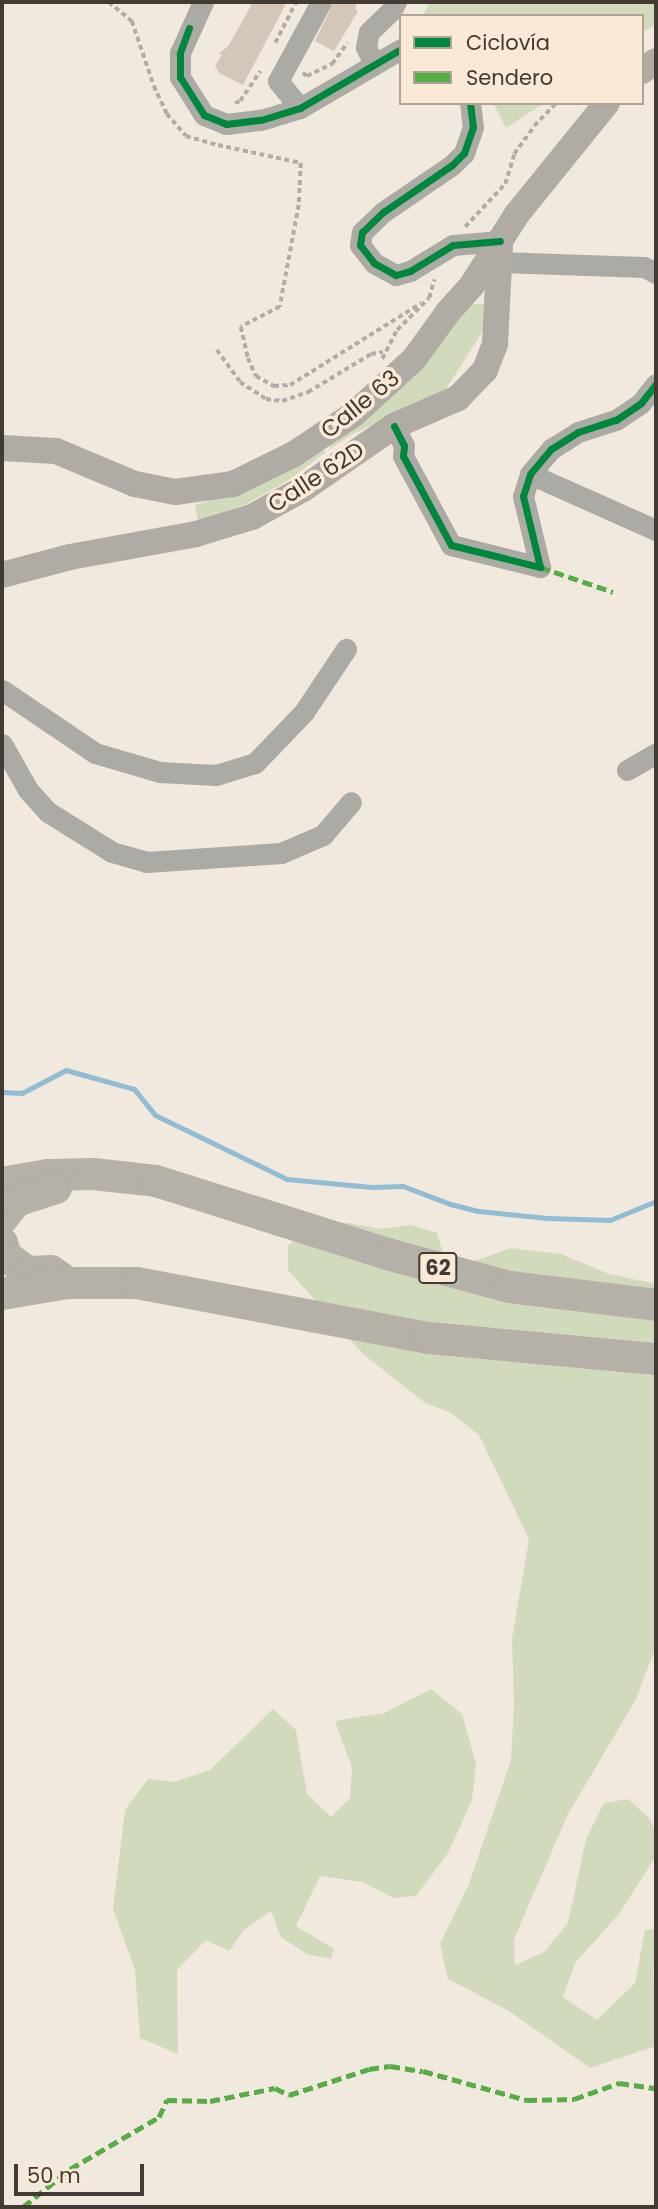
<!DOCTYPE html>
<meta charset="utf-8">
<style>
body{margin:0}
#map{position:relative;width:658px;height:2209px;overflow:hidden;background:#f1e8de;font-family:Poppins,sans-serif}
div>[style]{position:absolute}
.green>*{inset:0;background:#d2dabc}
.stream>*{height:5px;margin:-2.5px;padding:0 2.5px;transform-origin:2.5px;border-radius:2.5px;background:#90bdd3}
.building>*{inset:0;background:#d5c6ba}
.path>*{height:3.5px;margin-top:-1.75px;transform-origin:0;background:repeating-linear-gradient(90deg,#b0aca8 0 5px,transparent 0 8.5px)}
.minor>*{height:21px;margin:-10.5px;padding:0 10.5px;transform-origin:10.5px;border-radius:10.5px;background:#acaaa5}
.major>*{height:26px;margin:-13px;padding:0 13px;transform-origin:13px;border-radius:13px;background:#b0aca5}
.highway>*{height:32px;margin:-16px;padding:0 16px;transform-origin:16px;border-radius:16px;background:#b5b0a8}
.quiet>*{height:5px;margin-top:-2.5px;transform-origin:0;background:repeating-linear-gradient(90deg,#56ac45 0 10px,transparent 0 15px)}
.cycleway>*{height:7px;margin:-3.5px;padding:0 3.5px;transform-origin:3.5px;border-radius:3.5px;background:#00873e}
span{translate:-50% -50%;white-space:nowrap;text-align:center;line-height:1.15;-webkit-text-stroke:7px #f9e9d6;paint-order:stroke}
.shield-label span{padding:2px 5px;background:#f9e9d6;border:2px solid;border-radius:5px;-webkit-text-stroke-width:0}
.shield-label{font-size:21px;color:#413b33;font-weight:700}
.street-label{font-size:23px;color:#413b33}
.frame{position:absolute;inset:0;border:4px solid #413b33;pointer-events:none}
.legend{position:absolute;left:399px;top:14px;width:245px;height:91px;box-sizing:border-box;background:#f9e9d6;border:2px solid #afa395;margin:0;padding:9px 12px;list-style:none;font-size:21px;color:#413b33}
.legend li{display:flex;align-items:center;gap:14px;height:35px}
.legend b{width:35px;border:2px solid #afa395}
.scale{position:absolute;left:14px;top:2164px;width:130px;height:32px;box-sizing:border-box;border:4px solid #413b33;border-top:0;padding-left:9px;font-size:21px;line-height:24px;white-space:nowrap;color:#413b33;-webkit-text-stroke:5px #f9e9d6;paint-order:stroke}
</style>
<div id="map">
<div class="green">
<i style="clip-path:polygon(430px 2px,656px 2px,656px 25px,642px 32px,642px 16px,428px 16px,424px 13px)"></i>
<i style="clip-path:polygon(493px 103px,544px 103px,506px 128px)"></i>
<i style="clip-path:polygon(472px 304px,485px 304px,483px 331px,446px 389px,351px 435px,330px 449px,328px 440px)"></i>
<i style="clip-path:polygon(318px 450px,327px 451px,292px 478px,244px 505px,198px 522px,195px 505px,252px 488px)"></i>
<i style="clip-path:polygon(347px 1223px,382px 1229px,411px 1225px,437px 1233px,448px 1271px,510px 1248px,561px 1254px,609px 1274px,656px 1284px,656px 1647px,635px 1701px,568px 1814px,514px 1939px,515px 1965px,544px 1952px,568px 1923px,586px 1839px,604px 1803px,628px 1799px,650px 1819px,656px 1834px,656px 1856px,619px 1914px,575px 1963px,563px 1997px,597px 2020px,635px 1983px,645px 1930px,656px 1929px,653px 1979px,656px 1979px,656px 2046px,590px 2068px,509px 2011px,448px 1979px,440px 1944px,469px 1884px,511px 1760px,514px 1704px,512px 1639px,529px 1539px,479px 1435px,451px 1413px,424px 1402px,363px 1354px,288px 1270px,288px 1246px,309px 1226px)"></i>
<i style="clip-path:polygon(431px 1689px,462px 1714px,476px 1764px,472px 1800px,448px 1853px,416px 1896px,394px 1898px,362px 1882px,320px 1876px,296px 1926px,334px 1949px,331px 1959px,307px 1954px,281px 1937px,271px 1911px,244px 1930px,229px 1951px,206px 1940px,177px 1970px,178px 2054px,140px 2038px,135px 1970px,113px 1909px,125px 1810px,148px 1779px,174px 1782px,210px 1770px,273px 1709px,296px 1730px,307px 1794px,331px 1817px,350px 1798px,352px 1768px,335px 1721px,384px 1713px)"></i>
</div>
<div class="stream">
<i style="left:2px;top:1092px;width:20px;rotate:3deg"></i>
<i style="left:22px;top:1093px;width:50px;rotate:-27.6deg"></i>
<i style="left:66px;top:1070px;width:71px;rotate:15.6deg"></i>
<i style="left:134px;top:1089px;width:33px;rotate:51deg"></i>
<i style="left:155px;top:1115px;width:147px;rotate:25.9deg"></i>
<i style="left:287px;top:1179px;width:85px;rotate:5.4deg"></i>
<i style="left:372px;top:1187px;width:31px;rotate:-2deg"></i>
<i style="left:403px;top:1186px;width:50px;rotate:21deg"></i>
<i style="left:450px;top:1204px;width:30px;rotate:14deg"></i>
<i style="left:479px;top:1211px;width:68px;rotate:5.9deg"></i>
<i style="left:547px;top:1218px;width:63px;rotate:1.8deg"></i>
<i style="left:610px;top:1220px;width:50px;rotate:-22.4deg"></i>
</div>
<div class="building">
<i style="clip-path:polygon(253px 2px,287px 2px,243px 85px,219px 73px,215px 66px,222px 55px,219px 54px,229px 45px)"></i>
<i style="clip-path:polygon(334px 2px,358px 2px,355px 8px,358px 11px,334px 51px,315px 41px)"></i>
</div>
<div class="path">
<i style="left:109px;top:2px;width:30px;rotate:40deg"></i>
<i style="left:132px;top:21px;width:69px;rotate:71.3deg"></i>
<i style="left:154px;top:86px;width:31px;rotate:65deg"></i>
<i style="left:167px;top:114px;width:29px;rotate:49deg"></i>
<i style="left:186px;top:136px;width:33px;rotate:16deg"></i>
<i style="left:218px;top:145px;width:85px;rotate:12.2deg"></i>
<i style="left:301px;top:163px;width:42px;rotate:92.7deg"></i>
<i style="left:299px;top:205px;width:104px;rotate:100.6deg"></i>
<i style="left:280px;top:307px;width:44px;rotate:152.9deg"></i>
<i style="left:241px;top:327px;width:32px;rotate:77deg"></i>
<i style="left:248px;top:358px;width:20px;rotate:66deg"></i>
<i style="left:256px;top:376px;width:21px;rotate:29deg"></i>
<i style="left:274px;top:386px;width:16px;rotate:-4deg"></i>
<i style="left:290px;top:385px;width:155px;rotate:-32deg"></i>
<i style="left:275px;top:43px;width:46px;rotate:-62.9deg"></i>
<i style="left:303px;top:73px;width:5px;rotate:37deg"></i>
<i style="left:307px;top:76px;width:28px;rotate:-26deg"></i>
<i style="left:332px;top:64px;width:26px;rotate:-54deg"></i>
<i style="left:235px;top:103px;width:5px;rotate:-22deg"></i>
<i style="left:240px;top:101px;width:36px;rotate:-56deg"></i>
<i style="left:465px;top:227px;width:59px;rotate:-47.1deg"></i>
<i style="left:505px;top:184px;width:31px;rotate:-73deg"></i>
<i style="left:514px;top:154px;width:34px;rotate:-54deg"></i>
<i style="left:534px;top:126px;width:32px;rotate:-46deg"></i>
<i style="left:217px;top:350px;width:39px;rotate:54deg"></i>
<i style="left:240px;top:382px;width:31px;rotate:33deg"></i>
<i style="left:266px;top:399px;width:16px;rotate:7deg"></i>
<i style="left:282px;top:401px;width:28px;rotate:-19deg"></i>
<i style="left:308px;top:392px;width:74px;rotate:-31.1deg"></i>
<i style="left:371px;top:354px;width:12px;rotate:-9deg"></i>
<i style="left:382px;top:359px;width:33px;rotate:-63deg"></i>
<i style="left:397px;top:330px;width:45px;rotate:-45deg"></i>
<i style="left:429px;top:298px;width:19px;rotate:-74deg"></i>
</div>
<div class="minor">
<i style="left:203px;top:2px;width:56px;rotate:114.3deg"></i>
<i style="left:180px;top:53px;width:24px;rotate:90deg"></i>
<i style="left:180px;top:77px;width:45px;rotate:57.7deg"></i>
<i style="left:204px;top:115px;width:24px;rotate:22deg"></i>
<i style="left:226px;top:124px;width:35px;rotate:-7deg"></i>
<i style="left:261px;top:120px;width:41px;rotate:-17.1deg"></i>
<i style="left:300px;top:108px;width:117px;rotate:-30.3deg"></i>
<i style="left:374px;top:63px;width:18px;rotate:-117deg"></i>
<i style="left:366px;top:47px;width:15px;rotate:-79deg"></i>
<i style="left:369px;top:32px;width:30px;rotate:-44deg"></i>
<i style="left:391px;top:11px;width:10px;rotate:-61deg"></i>
<i style="left:470px;top:103px;width:24px;rotate:83deg"></i>
<i style="left:473px;top:127px;width:28px;rotate:109deg"></i>
<i style="left:464px;top:153px;width:17px;rotate:135deg"></i>
<i style="left:452px;top:165px;width:83px;rotate:145.7deg"></i>
<i style="left:383px;top:212px;width:29px;rotate:136deg"></i>
<i style="left:362px;top:232px;width:13px;rotate:99deg"></i>
<i style="left:360px;top:245px;width:23px;rotate:52deg"></i>
<i style="left:374px;top:263px;width:25px;rotate:29deg"></i>
<i style="left:396px;top:275px;width:15px;rotate:-16deg"></i>
<i style="left:410px;top:271px;width:50px;rotate:-31.2deg"></i>
<i style="left:453px;top:245px;width:47px;rotate:-4.9deg"></i>
<i style="left:300px;top:108px;width:35px;rotate:-129deg"></i>
<i style="left:278px;top:81px;width:90px;rotate:-61.4deg"></i>
<i style="left:498px;top:262px;width:146px;rotate:2deg"></i>
<i style="left:644px;top:267px;width:13px;rotate:27deg"></i>
<i style="left:394px;top:426px;width:22px;rotate:63deg"></i>
<i style="left:404px;top:446px;width:10px;rotate:96deg"></i>
<i style="left:403px;top:456px;width:101px;rotate:61.7deg"></i>
<i style="left:451px;top:545px;width:92px;rotate:13.9deg"></i>
<i style="left:540px;top:567px;width:73px;rotate:-103.5deg"></i>
<i style="left:523px;top:496px;width:23px;rotate:-72deg"></i>
<i style="left:530px;top:474px;width:33px;rotate:-50deg"></i>
<i style="left:551px;top:449px;width:32px;rotate:-32deg"></i>
<i style="left:578px;top:432px;width:40px;rotate:-18deg"></i>
<i style="left:616px;top:420px;width:30px;rotate:-34deg"></i>
<i style="left:641px;top:403px;width:24px;rotate:-52deg"></i>
<i style="left:530px;top:474px;width:138px;rotate:24deg"></i>
<i style="left:2px;top:690px;width:112px;rotate:34.1deg"></i>
<i style="left:95px;top:753px;width:68px;rotate:16.3deg"></i>
<i style="left:160px;top:772px;width:56px;rotate:3.1deg"></i>
<i style="left:216px;top:775px;width:41px;rotate:-17.1deg"></i>
<i style="left:255px;top:763px;width:71px;rotate:-46.1deg"></i>
<i style="left:304px;top:712px;width:76px;rotate:-56.3deg"></i>
<i style="left:2px;top:744px;width:53px;rotate:60.5deg"></i>
<i style="left:28px;top:790px;width:30px;rotate:48deg"></i>
<i style="left:48px;top:812px;width:75px;rotate:32deg"></i>
<i style="left:112px;top:852px;width:35px;rotate:16deg"></i>
<i style="left:146px;top:862px;width:135px;rotate:-3.8deg"></i>
<i style="left:281px;top:853px;width:46px;rotate:-23.2deg"></i>
<i style="left:323px;top:835px;width:43px;rotate:-49.7deg"></i>
<i style="left:627px;top:770px;width:34px;rotate:-30deg"></i>
</div>
<div class="major">
<i style="left:642px;top:71px;width:17px;rotate:-36deg"></i>
<i style="left:2px;top:448px;width:54px;rotate:3.2deg"></i>
<i style="left:56px;top:451px;width:86px;rotate:22.7deg"></i>
<i style="left:135px;top:484px;width:41px;rotate:11.3deg"></i>
<i style="left:175px;top:492px;width:59px;rotate:-7.9deg"></i>
<i style="left:233px;top:484px;width:68px;rotate:-26.2deg"></i>
<i style="left:294px;top:454px;width:72px;rotate:-33.7deg"></i>
<i style="left:354px;top:414px;width:81px;rotate:-42.5deg"></i>
<i style="left:414px;top:359px;width:58px;rotate:-54.1deg"></i>
<i style="left:448px;top:312px;width:36px;rotate:-48deg"></i>
<i style="left:472px;top:285px;width:84px;rotate:-57.6deg"></i>
<i style="left:517px;top:214px;width:143px;rotate:-51deg"></i>
<i style="left:2px;top:575px;width:70px;rotate:-14.8deg"></i>
<i style="left:70px;top:557px;width:128px;rotate:-10.3deg"></i>
<i style="left:196px;top:534px;width:59px;rotate:-16.9deg"></i>
<i style="left:252px;top:517px;width:58px;rotate:-28.8deg"></i>
<i style="left:303px;top:489px;width:111px;rotate:-34.7deg"></i>
<i style="left:394px;top:426px;width:70px;rotate:-23.6deg"></i>
<i style="left:458px;top:398px;width:39px;rotate:-46deg"></i>
<i style="left:485px;top:370px;width:28px;rotate:-69deg"></i>
<i style="left:495px;top:344px;width:100px;rotate:-87.1deg"></i>
</div>
<div class="highway">
<i style="left:2px;top:1183px;width:47px;rotate:-9.9deg"></i>
<i style="left:48px;top:1175px;width:45px;rotate:-1.3deg"></i>
<i style="left:93px;top:1174px;width:63px;rotate:6.3deg"></i>
<i style="left:156px;top:1181px;width:246px;rotate:17.5deg"></i>
<i style="left:391px;top:1255px;width:123px;rotate:15.1deg"></i>
<i style="left:510px;top:1287px;width:147px;rotate:7deg"></i>
<i style="left:2px;top:1219px;width:23px;rotate:-52deg"></i>
<i style="left:16px;top:1201px;width:42px;rotate:-18deg"></i>
<i style="left:2px;top:1243px;width:14px;rotate:73deg"></i>
<i style="left:6px;top:1256px;width:26px;rotate:37deg"></i>
<i style="left:27px;top:1272px;width:24px;rotate:-2deg"></i>
<i style="left:51px;top:1271px;width:11px;rotate:34deg"></i>
<i style="left:2px;top:1294px;width:66px;rotate:-9.6deg"></i>
<i style="left:67px;top:1283px;width:70px"></i>
<i style="left:137px;top:1283px;width:297px;rotate:10.7deg"></i>
<i style="left:429px;top:1338px;width:228px;rotate:5.3deg"></i>
</div>
<div class="quiet">
<i style="left:540px;top:567px;width:77px;rotate:18.9deg"></i>
<i style="left:23px;top:2207px;width:60px;rotate:-39deg"></i>
<i style="left:70px;top:2169px;width:103px;rotate:-30.3deg"></i>
<i style="left:159px;top:2117px;width:19px;rotate:-65deg"></i>
<i style="left:167px;top:2100px;width:43px;rotate:1.3deg"></i>
<i style="left:210px;top:2101px;width:66px;rotate:-11.3deg"></i>
<i style="left:275px;top:2088px;width:16px;rotate:27deg"></i>
<i style="left:289px;top:2095px;width:84px;rotate:-18deg"></i>
<i style="left:369px;top:2069px;width:21px;rotate:-8deg"></i>
<i style="left:390px;top:2066px;width:33px;rotate:9deg"></i>
<i style="left:423px;top:2071px;width:108px;rotate:15.6deg"></i>
<i style="left:527px;top:2100px;width:47px;rotate:-1.2deg"></i>
<i style="left:574px;top:2099px;width:48px;rotate:-19.6deg"></i>
<i style="left:619px;top:2083px;width:37px;rotate:8deg"></i>
</div>
<div class="cycleway">
<i style="left:189px;top:28px;width:27px;rotate:110deg"></i>
<i style="left:180px;top:53px;width:24px;rotate:90deg"></i>
<i style="left:180px;top:77px;width:45px;rotate:57.7deg"></i>
<i style="left:204px;top:115px;width:24px;rotate:22deg"></i>
<i style="left:226px;top:124px;width:35px;rotate:-7deg"></i>
<i style="left:261px;top:120px;width:41px;rotate:-17.1deg"></i>
<i style="left:300px;top:108px;width:117px;rotate:-30.3deg"></i>
<i style="left:470px;top:103px;width:24px;rotate:83deg"></i>
<i style="left:473px;top:127px;width:28px;rotate:109deg"></i>
<i style="left:464px;top:153px;width:17px;rotate:135deg"></i>
<i style="left:452px;top:165px;width:83px;rotate:145.7deg"></i>
<i style="left:383px;top:212px;width:29px;rotate:136deg"></i>
<i style="left:362px;top:232px;width:13px;rotate:99deg"></i>
<i style="left:360px;top:245px;width:23px;rotate:52deg"></i>
<i style="left:374px;top:263px;width:25px;rotate:29deg"></i>
<i style="left:396px;top:275px;width:15px;rotate:-16deg"></i>
<i style="left:410px;top:271px;width:50px;rotate:-31.2deg"></i>
<i style="left:453px;top:245px;width:47px;rotate:-4.9deg"></i>
<i style="left:394px;top:426px;width:22px;rotate:63deg"></i>
<i style="left:404px;top:446px;width:10px;rotate:96deg"></i>
<i style="left:403px;top:456px;width:101px;rotate:61.7deg"></i>
<i style="left:451px;top:545px;width:92px;rotate:13.9deg"></i>
<i style="left:540px;top:567px;width:73px;rotate:-103.5deg"></i>
<i style="left:523px;top:496px;width:23px;rotate:-72deg"></i>
<i style="left:530px;top:474px;width:33px;rotate:-50deg"></i>
<i style="left:551px;top:449px;width:32px;rotate:-32deg"></i>
<i style="left:578px;top:432px;width:40px;rotate:-18deg"></i>
<i style="left:616px;top:420px;width:30px;rotate:-34deg"></i>
<i style="left:641px;top:403px;width:24px;rotate:-52deg"></i>
</div>
<div class="shield-label">
<span style="left:438px;top:1268px">62</span>
</div>
<div class="street-label">
<span style="left:360px;top:404px;rotate:-39deg">Calle 63</span>
<span style="left:316px;top:477px;rotate:-33deg">Calle 62D</span>
</div>
<div class="frame"></div>
<ul class="legend">
<li><b style="height:9px;background:#00873e"></b>Ciclovía</li>
<li><b style="height:9px;background:#56ac45"></b>Sendero</li>
</ul>
<div class="scale">50 m</div>
</div>
